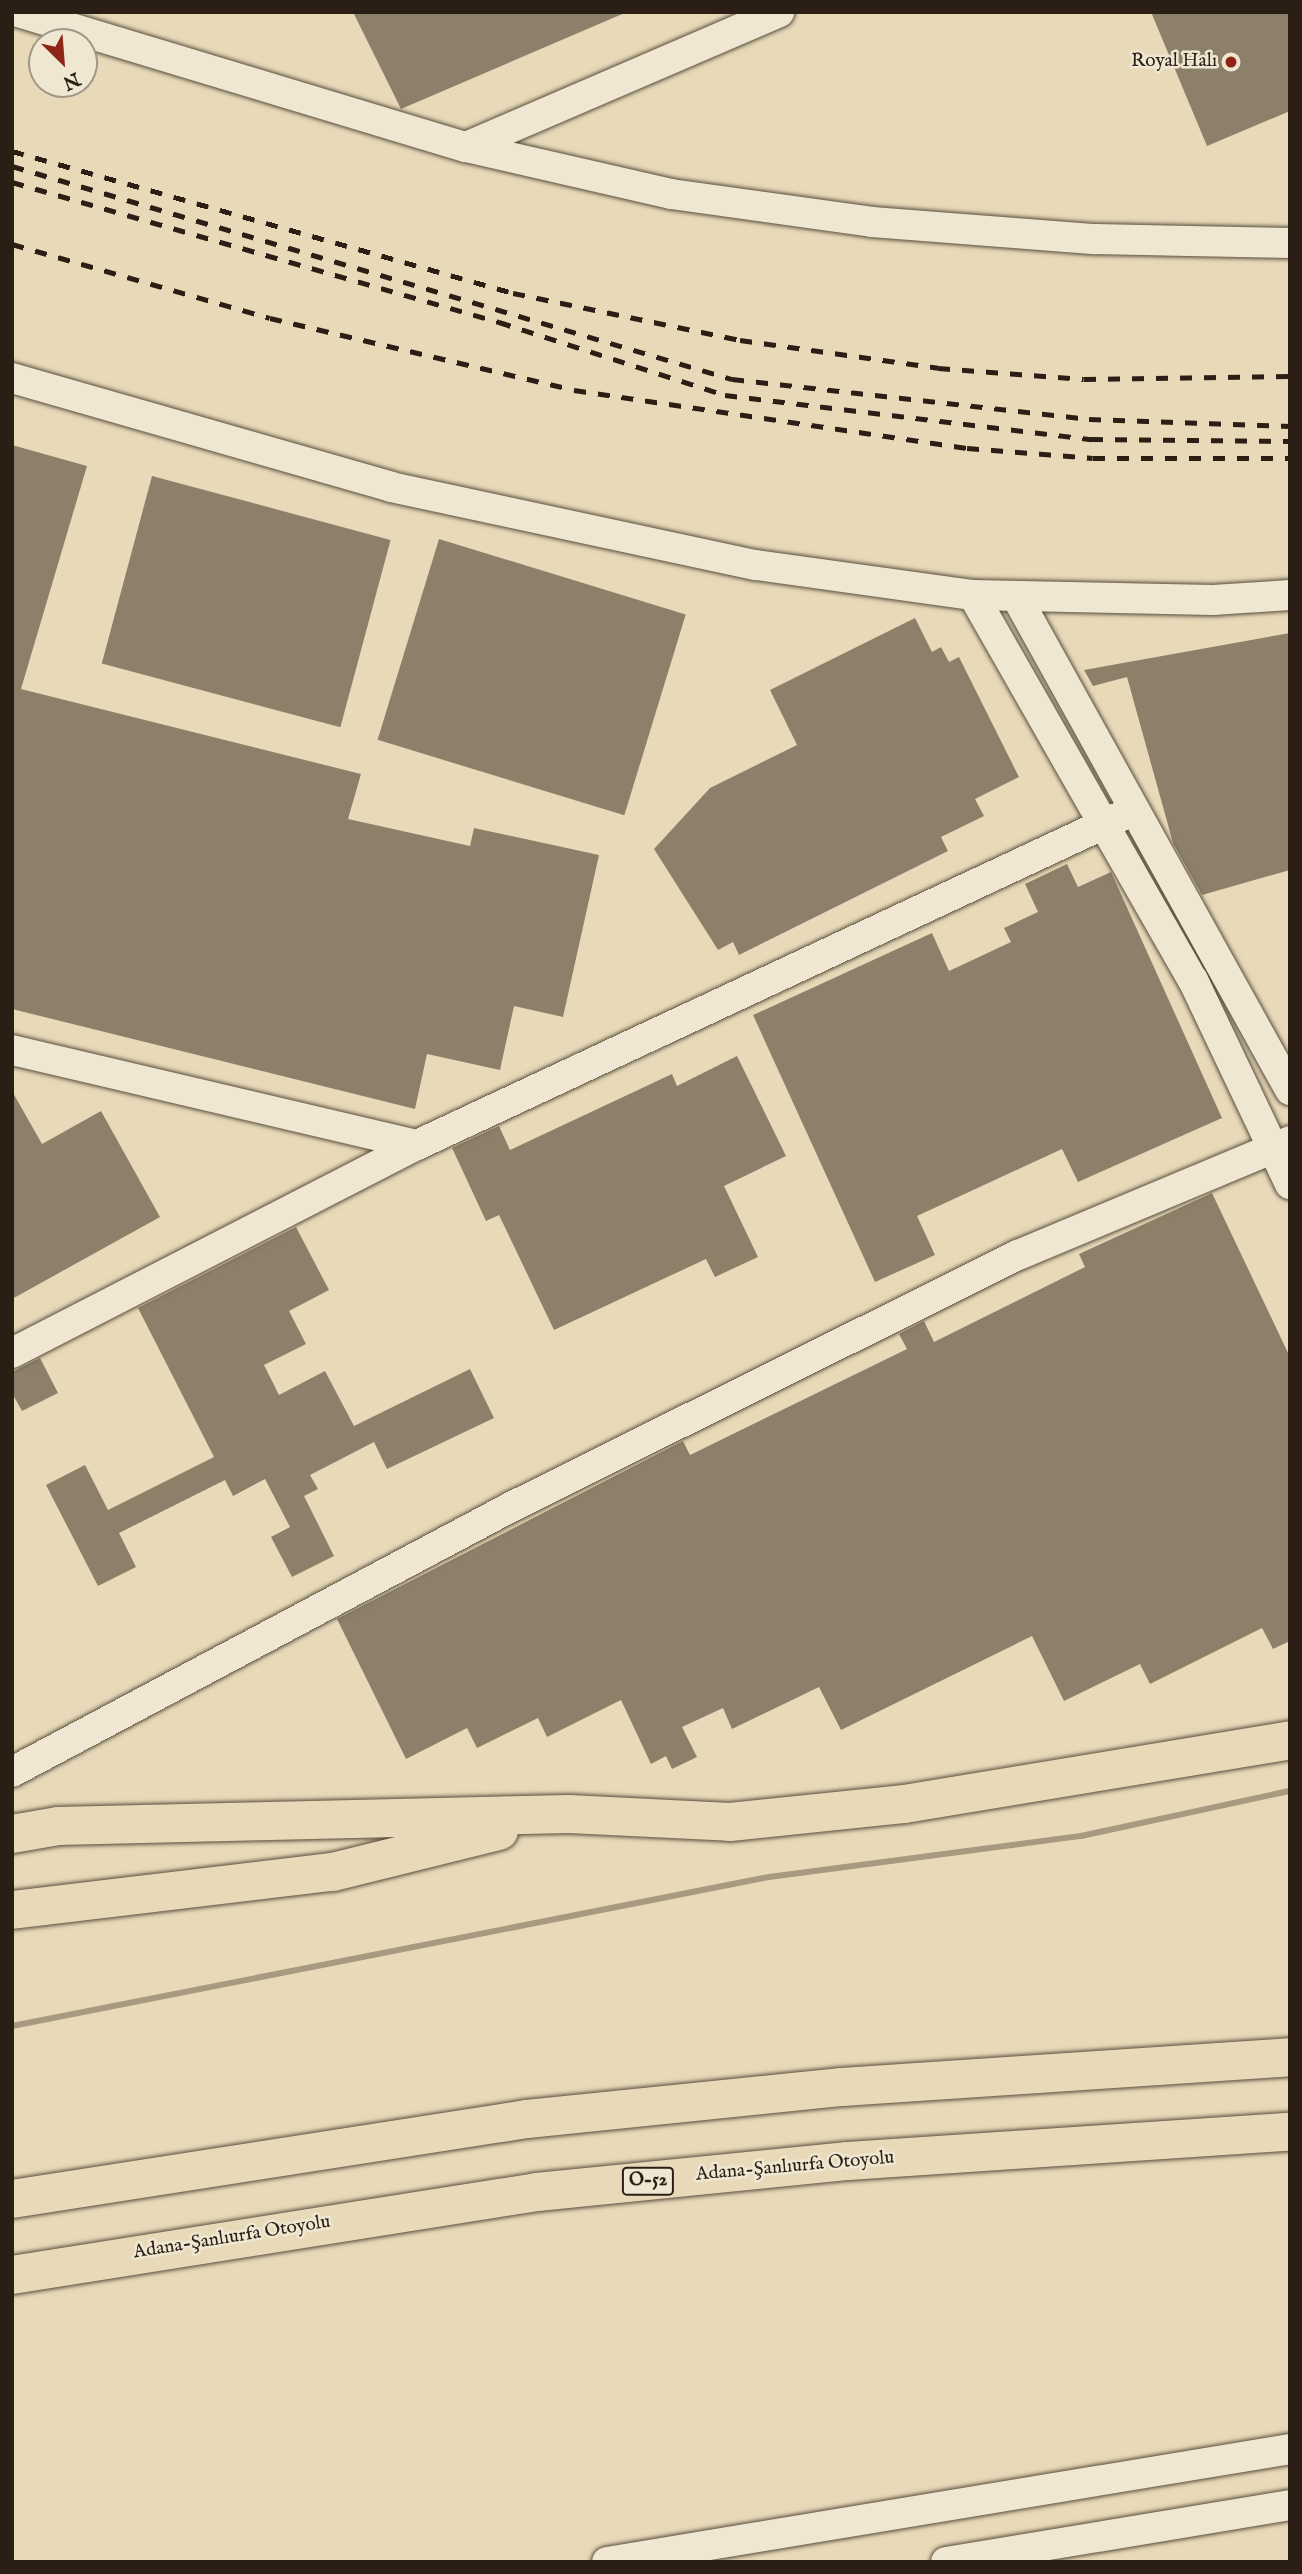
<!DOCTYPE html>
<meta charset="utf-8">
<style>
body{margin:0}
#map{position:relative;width:1302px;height:2574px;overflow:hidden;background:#e8dab9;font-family:"IM FELL English",serif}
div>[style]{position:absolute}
.stream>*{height:6px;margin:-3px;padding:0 3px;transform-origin:3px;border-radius:3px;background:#a89a81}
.building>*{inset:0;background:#8d806a;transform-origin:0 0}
.roads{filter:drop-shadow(0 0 2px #5a4e3e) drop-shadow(0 0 2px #5a4e3e)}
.minor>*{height:30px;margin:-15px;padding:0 15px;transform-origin:15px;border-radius:15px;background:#f0e7d2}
.major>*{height:38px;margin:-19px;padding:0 19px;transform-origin:19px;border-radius:19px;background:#e8dab9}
.highway>*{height:38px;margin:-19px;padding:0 19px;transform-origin:19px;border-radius:19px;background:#e8dab9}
.rail>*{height:5px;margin-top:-2.5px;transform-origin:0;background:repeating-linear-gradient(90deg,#2b1f15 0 12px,transparent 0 24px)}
.dots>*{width:19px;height:19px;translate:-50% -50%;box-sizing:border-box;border:4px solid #f0e7d2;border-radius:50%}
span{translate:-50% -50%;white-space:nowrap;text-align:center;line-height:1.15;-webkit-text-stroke:5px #f0e7d2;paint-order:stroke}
.shield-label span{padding:2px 5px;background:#f0e7d2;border:2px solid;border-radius:5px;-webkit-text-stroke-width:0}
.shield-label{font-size:18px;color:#2b1f15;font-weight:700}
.poi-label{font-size:19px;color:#2b1f15}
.right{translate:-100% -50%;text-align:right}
.street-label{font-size:19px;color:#2b1f15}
.frame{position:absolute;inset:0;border:14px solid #2b1f15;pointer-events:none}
.north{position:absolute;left:28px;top:28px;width:70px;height:70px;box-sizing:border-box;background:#f0e7d2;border:2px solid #a19786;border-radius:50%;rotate:155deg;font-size:19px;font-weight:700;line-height:28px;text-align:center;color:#2b1f15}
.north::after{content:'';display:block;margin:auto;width:24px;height:32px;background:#8f2418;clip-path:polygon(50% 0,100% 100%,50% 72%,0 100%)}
</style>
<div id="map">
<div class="stream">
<i style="left:12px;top:2026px;width:772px;rotate:-11.14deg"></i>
<i style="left:769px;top:1877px;width:315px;rotate:-7.5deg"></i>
<i style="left:1081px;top:1836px;width:214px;rotate:-12.2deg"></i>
</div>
<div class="building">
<i style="clip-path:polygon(353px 12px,627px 12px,401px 109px)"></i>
<i style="clip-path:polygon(1151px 12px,1290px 12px,1290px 111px,1207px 146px)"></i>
<i style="clip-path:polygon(12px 445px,87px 466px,21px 689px,361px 774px,348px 819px,470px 846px,474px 828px,599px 855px,563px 1017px,514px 1006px,500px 1070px,427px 1054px,415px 1109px,12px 1009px)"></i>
<i style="left:152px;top:476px;width:247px;height:194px;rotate:15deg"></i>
<i style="left:439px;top:539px;width:258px;height:210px;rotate:17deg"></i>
<i style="clip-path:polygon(915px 618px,932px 652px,941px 647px,949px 662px,959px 657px,1019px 777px,975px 799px,984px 816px,941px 837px,948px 851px,739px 955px,733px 942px,718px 950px,654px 849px,710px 788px,797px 745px,770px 690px)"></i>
<i style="clip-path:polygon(1290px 633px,1290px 870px,1202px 895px,1173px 843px,1127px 677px,1093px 686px,1084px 670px)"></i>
<i style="clip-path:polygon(1067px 864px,1078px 887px,1111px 872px,1222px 1118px,1078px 1182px,1062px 1149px,917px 1216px,935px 1255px,875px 1282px,753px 1015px,932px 933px,949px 971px,1011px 942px,1004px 928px,1038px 912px,1025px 884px)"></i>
<i style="clip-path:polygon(737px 1056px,786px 1156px,724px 1186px,758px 1257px,715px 1277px,706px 1259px,554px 1330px,499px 1215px,486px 1221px,452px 1148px,499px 1126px,510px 1150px,672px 1074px,677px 1086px)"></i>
<i style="clip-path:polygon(12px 1091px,42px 1144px,101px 1111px,160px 1217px,12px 1299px)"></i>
<i style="clip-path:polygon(1212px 1193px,1290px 1357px,1290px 1641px,1273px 1649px,1262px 1628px,1150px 1684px,1140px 1664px,1064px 1701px,1032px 1636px,841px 1730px,819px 1687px,732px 1729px,723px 1708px,682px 1727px,697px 1757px,672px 1769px,666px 1756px,651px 1764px,621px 1700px,547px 1737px,538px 1718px,477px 1748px,467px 1728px,406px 1759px,337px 1619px,683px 1441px,690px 1455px,907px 1349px,899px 1334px,924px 1321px,934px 1342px,1085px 1267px,1079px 1254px)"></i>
<i style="clip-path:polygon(296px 1227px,329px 1290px,289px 1311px,306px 1344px,264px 1365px,279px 1395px,325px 1371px,354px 1426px,470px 1369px,494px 1418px,387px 1469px,374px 1442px,310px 1475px,318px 1489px,304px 1496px,334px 1556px,292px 1577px,271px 1537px,290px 1527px,265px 1479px,233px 1496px,225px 1480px,119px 1533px,136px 1567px,98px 1586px,46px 1485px,85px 1465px,108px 1510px,214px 1457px,138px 1308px)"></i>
<i style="clip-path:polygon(40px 1358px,58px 1393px,22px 1411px,12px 1393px,12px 1372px)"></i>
</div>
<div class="roads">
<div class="minor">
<i style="left:18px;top:12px;width:468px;rotate:16.8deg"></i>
<i style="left:466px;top:147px;width:210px;rotate:12.9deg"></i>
<i style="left:671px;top:194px;width:203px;rotate:7.9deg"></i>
<i style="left:872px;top:222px;width:224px;rotate:4.4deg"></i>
<i style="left:1095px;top:239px;width:195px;rotate:1.2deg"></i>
<i style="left:466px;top:147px;width:341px;rotate:-23.3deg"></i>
<i style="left:12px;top:378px;width:394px;rotate:16deg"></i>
<i style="left:391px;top:487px;width:373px;rotate:12.1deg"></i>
<i style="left:756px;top:565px;width:219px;rotate:7.9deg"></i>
<i style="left:973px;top:595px;width:240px;rotate:1.2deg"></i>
<i style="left:1213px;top:600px;width:77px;rotate:-3.7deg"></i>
<i style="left:973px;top:595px;width:443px;rotate:60.3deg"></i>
<i style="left:1193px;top:980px;width:226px;rotate:64.6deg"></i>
<i style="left:1016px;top:596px;width:565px;rotate:60.98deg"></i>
<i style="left:12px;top:1050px;width:416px;rotate:13.2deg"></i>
<i style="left:12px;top:1353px;width:455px;rotate:-27.2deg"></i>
<i style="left:417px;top:1145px;width:791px;rotate:-25.04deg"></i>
<i style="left:12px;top:1772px;width:565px;rotate:-27.97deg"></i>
<i style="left:511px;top:1507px;width:566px;rotate:-26.43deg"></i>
<i style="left:1018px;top:1255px;width:295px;rotate:-22.7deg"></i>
<i style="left:607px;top:2562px;width:692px;rotate:-9.39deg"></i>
<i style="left:946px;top:2562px;width:349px;rotate:-9.4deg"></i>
</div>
<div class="major">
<i style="left:12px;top:1834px;width:47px;rotate:-9.9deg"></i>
<i style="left:58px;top:1826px;width:511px;rotate:-1.35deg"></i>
<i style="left:569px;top:1814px;width:161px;rotate:2.8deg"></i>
<i style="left:730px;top:1822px;width:176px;rotate:-5.9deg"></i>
<i style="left:905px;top:1804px;width:390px;rotate:-9.4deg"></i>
<i style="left:12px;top:1910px;width:323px;rotate:-6.8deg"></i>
<i style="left:333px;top:1872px;width:171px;rotate:-13.9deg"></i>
</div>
<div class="highway">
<i style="left:12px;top:2199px;width:521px;rotate:-8.83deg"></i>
<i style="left:527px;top:2119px;width:317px;rotate:-5.8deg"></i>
<i style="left:842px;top:2087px;width:449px;rotate:-3.8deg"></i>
<i style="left:12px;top:2275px;width:532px;rotate:-8.98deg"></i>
<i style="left:537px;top:2192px;width:313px;rotate:-5.7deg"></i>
<i style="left:848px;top:2161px;width:443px;rotate:-3.8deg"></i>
</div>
</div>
<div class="rail">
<i style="left:12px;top:151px;width:521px;rotate:15.82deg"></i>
<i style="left:513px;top:293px;width:232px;rotate:11.7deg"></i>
<i style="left:740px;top:340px;width:200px;rotate:8deg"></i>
<i style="left:938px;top:368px;width:146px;rotate:4.3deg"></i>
<i style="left:1084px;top:379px;width:206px;rotate:-0.8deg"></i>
<i style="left:12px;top:166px;width:751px;rotate:16.48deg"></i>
<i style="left:732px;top:379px;width:359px;rotate:6.4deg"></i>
<i style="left:1089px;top:419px;width:201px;rotate:2deg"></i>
<i style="left:12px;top:182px;width:507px;rotate:16.04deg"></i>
<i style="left:499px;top:322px;width:237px;rotate:17.9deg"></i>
<i style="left:725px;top:395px;width:369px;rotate:6.9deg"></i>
<i style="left:1091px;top:439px;width:199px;rotate:0.6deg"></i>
<i style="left:12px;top:244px;width:268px;rotate:16deg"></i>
<i style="left:270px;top:318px;width:312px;rotate:13.3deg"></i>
<i style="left:574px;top:390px;width:397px;rotate:8.4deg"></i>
<i style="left:967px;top:448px;width:126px;rotate:4.5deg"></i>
<i style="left:1093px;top:458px;width:197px"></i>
</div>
<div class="dots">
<i style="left:1231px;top:62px;background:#8f2418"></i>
</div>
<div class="shield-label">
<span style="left:648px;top:2181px">O-52</span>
</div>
<div class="poi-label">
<span class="right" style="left:1217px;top:62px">Royal Halı</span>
</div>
<div class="street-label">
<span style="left:795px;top:2167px;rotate:-5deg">Adana-Şanlıurfa Otoyolu</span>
<span style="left:232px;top:2238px;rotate:-9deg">Adana-Şanlıurfa Otoyolu</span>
</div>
<div class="frame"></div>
<div class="north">N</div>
</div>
